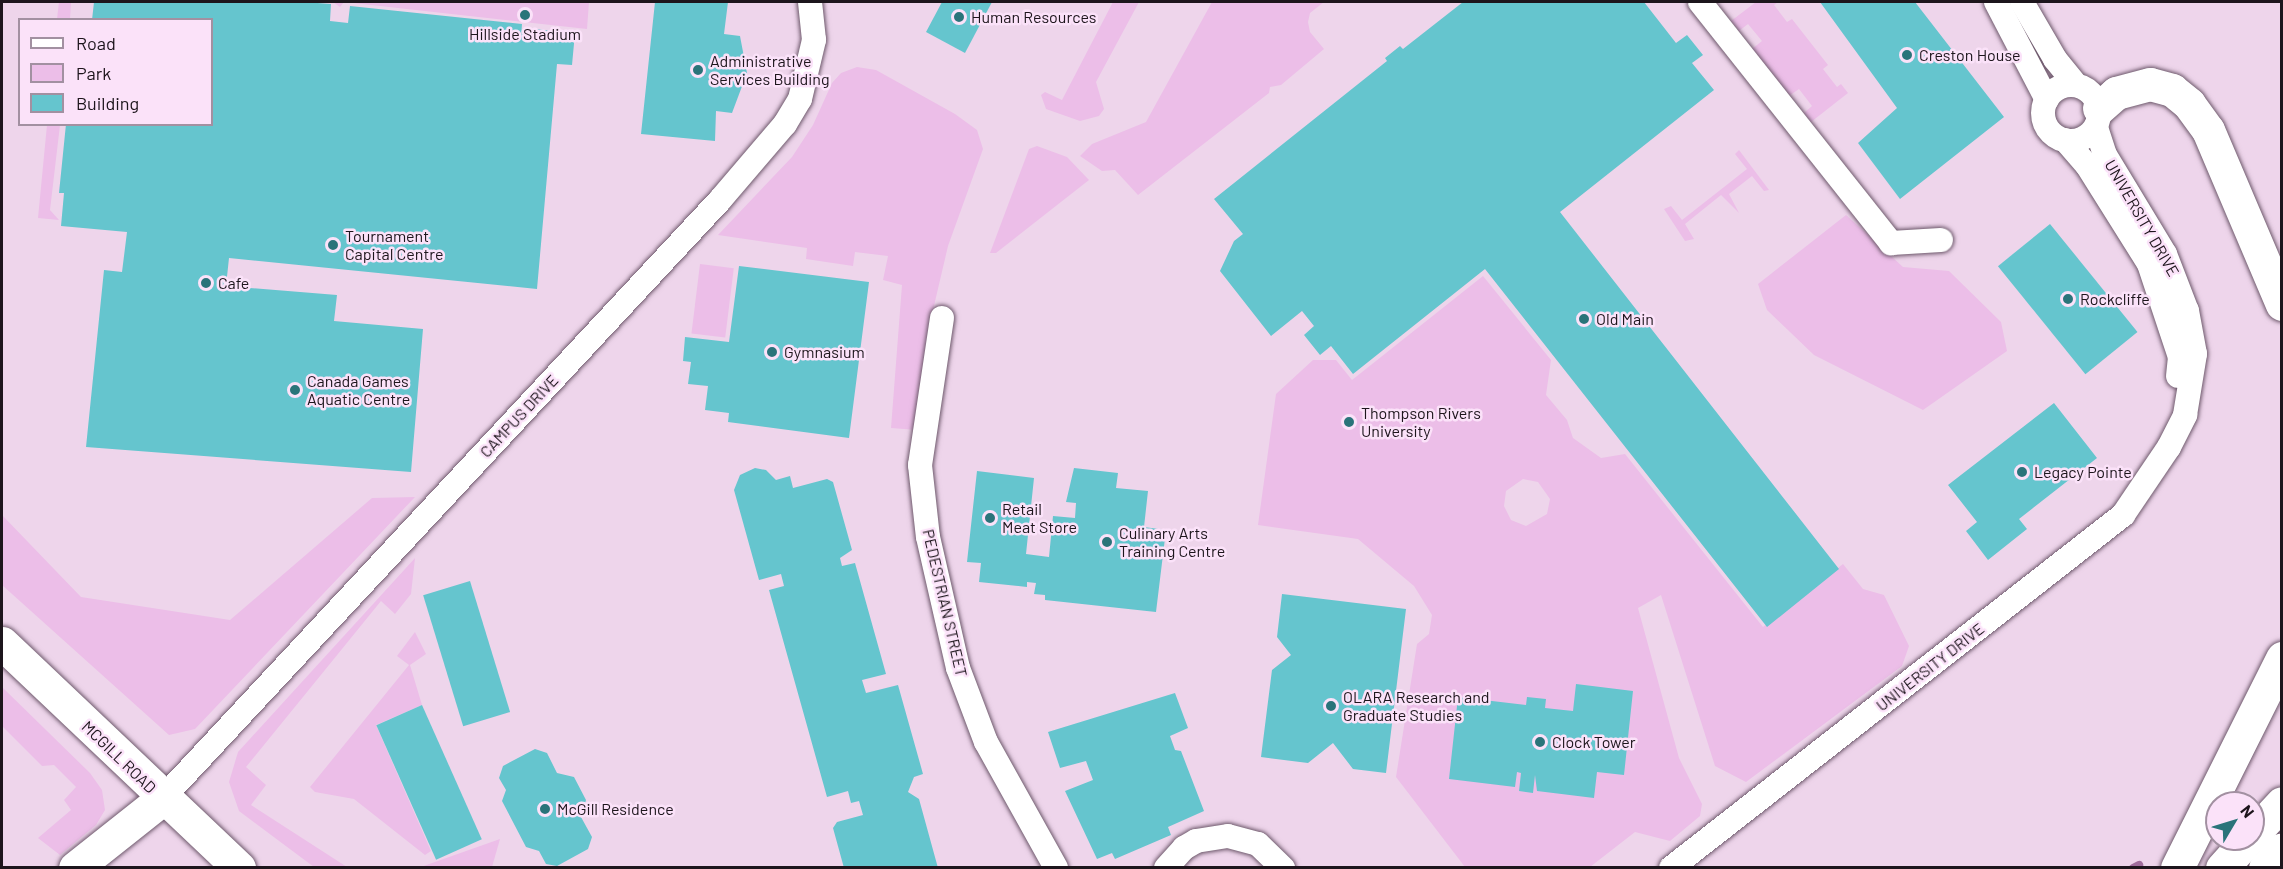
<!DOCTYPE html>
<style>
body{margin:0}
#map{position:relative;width:2283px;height:869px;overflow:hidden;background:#eed5eb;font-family:Barlow,sans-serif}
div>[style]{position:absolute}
.green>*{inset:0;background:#ecbee8;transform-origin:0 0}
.stream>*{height:8px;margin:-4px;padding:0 4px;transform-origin:4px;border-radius:4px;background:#a06d9c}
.building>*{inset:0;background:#65c5ce;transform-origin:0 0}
.roads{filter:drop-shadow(0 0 2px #6e596c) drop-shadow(0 0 2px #6e596c)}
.street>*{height:24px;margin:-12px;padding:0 12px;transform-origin:12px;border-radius:12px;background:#fff}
.street>.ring{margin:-12px;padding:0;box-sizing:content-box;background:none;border:24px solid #fff;border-radius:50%}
.secondary>*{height:33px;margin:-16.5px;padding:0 16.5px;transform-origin:16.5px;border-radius:16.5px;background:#fff}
.dots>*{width:16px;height:16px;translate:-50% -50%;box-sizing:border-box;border:3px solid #fbe2f9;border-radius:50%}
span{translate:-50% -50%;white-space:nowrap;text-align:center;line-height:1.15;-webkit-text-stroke:5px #fbe2f9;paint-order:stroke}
.poi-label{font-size:16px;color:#1d151c}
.left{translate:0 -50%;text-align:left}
.street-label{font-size:16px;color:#1d151c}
.frame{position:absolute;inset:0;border:3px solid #1d151c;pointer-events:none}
.legend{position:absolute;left:18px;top:18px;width:195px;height:108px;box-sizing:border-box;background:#fbe2f9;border:2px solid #a290a1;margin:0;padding:8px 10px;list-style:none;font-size:18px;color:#1d151c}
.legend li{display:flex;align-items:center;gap:12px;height:30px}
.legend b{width:30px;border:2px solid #a290a1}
.north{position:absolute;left:2205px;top:791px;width:60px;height:60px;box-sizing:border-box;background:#fbe2f9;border:2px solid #a290a1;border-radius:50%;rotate:52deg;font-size:16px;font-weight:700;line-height:24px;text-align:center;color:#1d151c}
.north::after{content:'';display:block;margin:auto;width:21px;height:27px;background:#2a747a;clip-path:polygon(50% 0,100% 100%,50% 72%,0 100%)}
</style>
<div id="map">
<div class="green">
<i style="clip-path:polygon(59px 2px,71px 2px,70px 19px,57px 19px)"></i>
<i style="clip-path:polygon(333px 2px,589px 2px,587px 29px,344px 2px,340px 7px)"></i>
<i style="clip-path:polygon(1113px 2px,1139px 2px,1096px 82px,1104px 109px,1099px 116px,1080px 121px,1046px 109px,1041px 95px,1045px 92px,1062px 100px)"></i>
<i style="clip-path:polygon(1212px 2px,1324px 2px,1310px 13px,1308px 22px,1310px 32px,1324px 49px,1281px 85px,1270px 87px,1269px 93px,1138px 195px,1115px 170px,1102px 171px,1080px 156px,1092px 144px,1146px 122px)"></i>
<i style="clip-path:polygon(1756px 2px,1778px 2px,1774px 5px,1787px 22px,1792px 19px,1828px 65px,1823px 69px,1837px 87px,1841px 84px,1848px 93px,1811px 122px,1804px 113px,1812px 106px,1799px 89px,1789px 96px,1752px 49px,1762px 41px,1748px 24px,1739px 31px,1731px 21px)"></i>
<i style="clip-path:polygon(857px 67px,876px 70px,955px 114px,977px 130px,983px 149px,948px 246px,926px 340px,917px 430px,891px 428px,902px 285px,883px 280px,888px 256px,855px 252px,853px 266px,806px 259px,807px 248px,718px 235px,792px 157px,813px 125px,832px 83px,841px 73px)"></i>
<i style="clip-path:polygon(47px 125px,60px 125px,50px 210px,59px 220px,38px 218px)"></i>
<i style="clip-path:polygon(1037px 146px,1067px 157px,1089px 180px,996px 253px,990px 253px,1029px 149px)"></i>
<i style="clip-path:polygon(1739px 150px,1769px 190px,1764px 191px,1752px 176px,1729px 194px,1739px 213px,1721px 195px,1685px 224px,1694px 239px,1685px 241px,1664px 209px,1671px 206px,1682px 220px,1747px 169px,1735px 154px)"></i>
<i style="clip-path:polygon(1846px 215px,1903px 267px,1949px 271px,2001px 322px,2007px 351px,1923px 410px,1814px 355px,1767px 310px,1758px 284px)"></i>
<i style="left:700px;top:264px;width:34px;height:70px;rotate:7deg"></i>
<i style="clip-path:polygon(evenodd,1483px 276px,1551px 360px,1546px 395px,1567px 420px,1573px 438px,1601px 458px,1625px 454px,1763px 627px,1843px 564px,1863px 589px,1884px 595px,1909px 646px,1902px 666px,1746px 782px,1715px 766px,1661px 595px,1638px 608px,1679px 758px,1702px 804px,1700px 816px,1670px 841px,1635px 832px,1590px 867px,1465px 867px,1396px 777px,1417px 644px,1429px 634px,1432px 615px,1414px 586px,1358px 539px,1258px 525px,1276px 394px,1313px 360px,1336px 360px,1352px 380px,1483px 276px,1523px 479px,1538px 482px,1550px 499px,1547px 514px,1526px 526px,1511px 520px,1504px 506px,1506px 491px,1523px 479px)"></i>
<i style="clip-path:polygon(415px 497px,195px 729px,169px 735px,2px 585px,2px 515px,81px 597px,230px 620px,372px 498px)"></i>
<i style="clip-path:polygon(415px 558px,411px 594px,395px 614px,381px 601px,246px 767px,266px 785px,251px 805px,347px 867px,314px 867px,239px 811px,229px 782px,238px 752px)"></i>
<i style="clip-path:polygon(415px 632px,426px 654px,410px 665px,422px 705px,376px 725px,431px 851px,425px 855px,354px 799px,315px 792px,310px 787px,409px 665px,397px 656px)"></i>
<i style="clip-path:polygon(2px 687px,90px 773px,102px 790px,105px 810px,96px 825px,60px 855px,38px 838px,71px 810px,64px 800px,76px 787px,54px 765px,42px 766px,2px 726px)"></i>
<i style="clip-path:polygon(500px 839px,492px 867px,418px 868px)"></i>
</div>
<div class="stream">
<i style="left:2133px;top:868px;width:7px;rotate:-27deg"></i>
</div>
<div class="building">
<i style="clip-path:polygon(94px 2px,304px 2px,331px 4px,330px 21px,348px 23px,350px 6px,522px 24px,521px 38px,523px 28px,575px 33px,572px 65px,557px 64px,537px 289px,229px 258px,226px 286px,337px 295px,334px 321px,423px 329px,411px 472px,86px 447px,104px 270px,122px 272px,127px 232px,61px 226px,64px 193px,59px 193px,66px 124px,212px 124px,212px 20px,92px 20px)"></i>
<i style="clip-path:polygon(655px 2px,728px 2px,724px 34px,740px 36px,747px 73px,732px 113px,716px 111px,715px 141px,641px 134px)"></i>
<i style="clip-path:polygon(942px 2px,992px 2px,965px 53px,926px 32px)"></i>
<i style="clip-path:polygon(1463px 2px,1644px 2px,1676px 43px,1687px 35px,1703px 55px,1692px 63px,1714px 90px,1560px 212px,1839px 569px,1767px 627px,1485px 269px,1353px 374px,1331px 346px,1320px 355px,1304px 335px,1314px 326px,1302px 311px,1271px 336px,1220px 271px,1234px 241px,1243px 234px,1214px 199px,1387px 61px,1385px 58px,1400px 46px,1403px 49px)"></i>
<i style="clip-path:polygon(1820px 2px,1915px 2px,2004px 117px,1900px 199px,1858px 143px,1897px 108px)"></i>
<i style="left:2050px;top:224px;width:139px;height:67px;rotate:51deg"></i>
<i style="clip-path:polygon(739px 266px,869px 282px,849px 438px,728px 422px,729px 413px,705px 410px,708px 386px,688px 384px,691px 362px,683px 361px,685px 337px,729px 342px)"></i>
<i style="clip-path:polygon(2054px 403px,2097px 458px,2019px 519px,2027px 529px,1988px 560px,1966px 531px,1977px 522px,1948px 485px)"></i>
<i style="clip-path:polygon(755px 468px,766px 470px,776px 480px,790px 476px,793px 488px,827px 479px,833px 482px,852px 550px,840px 558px,842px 566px,855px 563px,886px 674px,862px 680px,866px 693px,898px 685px,923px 774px,914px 777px,908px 792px,919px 799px,938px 868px,844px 868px,833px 828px,837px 822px,863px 815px,859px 801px,851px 803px,848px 791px,827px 797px,769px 590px,784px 586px,781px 574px,759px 580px,734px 490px,740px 475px)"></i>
<i style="clip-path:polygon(1074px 468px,1118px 473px,1116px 488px,1148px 491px,1144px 527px,1166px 530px,1156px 612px,1045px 600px,1045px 595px,1034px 594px,1036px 583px,1027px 582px,1027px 587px,979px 582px,981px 563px,967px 562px,977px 471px,1034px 478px,1026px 554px,1049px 557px,1053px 516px,1075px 518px,1076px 503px,1066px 502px)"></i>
<i style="left:470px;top:581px;width:137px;height:49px;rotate:73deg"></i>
<i style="clip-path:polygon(1282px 594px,1406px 609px,1386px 773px,1353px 769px,1333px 743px,1308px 763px,1261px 757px,1272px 670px,1291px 655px,1277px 637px)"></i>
<i style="clip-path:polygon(1576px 684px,1633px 691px,1624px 775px,1597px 772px,1594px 798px,1537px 791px,1535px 775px,1533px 793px,1519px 791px,1521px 773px,1517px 772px,1515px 787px,1449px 779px,1458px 697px,1526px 705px,1527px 697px,1546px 699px,1545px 708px,1573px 711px)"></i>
<i style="clip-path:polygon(1175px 693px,1188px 728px,1170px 736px,1175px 750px,1181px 751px,1204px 811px,1168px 827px,1171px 835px,1115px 859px,1112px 853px,1097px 859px,1065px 791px,1093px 780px,1086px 761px,1060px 768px,1048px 732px)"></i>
<i style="left:422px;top:705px;width:147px;height:50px;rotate:66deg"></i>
<i style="clip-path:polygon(535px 749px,547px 753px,557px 773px,574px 777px,586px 800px,581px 817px,592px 837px,588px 849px,557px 866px,546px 864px,539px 851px,526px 847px,502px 801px,506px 790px,499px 778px,503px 766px)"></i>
</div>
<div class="roads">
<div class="street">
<i style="left:1700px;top:2px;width:308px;rotate:51.6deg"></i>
<i style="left:1891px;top:243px;width:50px;rotate:-3.4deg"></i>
<i style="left:1996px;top:2px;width:110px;rotate:62.5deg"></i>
<i style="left:2022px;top:2px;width:66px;rotate:59.9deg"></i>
<i style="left:2055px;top:59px;width:33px;rotate:51deg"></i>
<i class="ring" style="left:2043px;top:85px;width:32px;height:32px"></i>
<i style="left:2065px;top:140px;width:33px;rotate:49deg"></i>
<i style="left:2087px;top:165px;width:117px;rotate:57.9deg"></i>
<i style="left:2149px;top:264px;width:98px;rotate:71.6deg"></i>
<i style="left:2180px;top:357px;width:19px;rotate:96deg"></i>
<i style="left:942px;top:318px;width:149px;rotate:98.5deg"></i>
<i style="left:920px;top:465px;width:72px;rotate:83.7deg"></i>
<i style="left:928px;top:537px;width:134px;rotate:77.1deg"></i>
<i style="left:958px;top:668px;width:79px;rotate:69.3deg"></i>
<i style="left:986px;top:742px;width:144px;rotate:60.9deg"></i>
<i style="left:162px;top:799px;width:819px;rotate:-47.03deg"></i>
<i style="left:720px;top:200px;width:100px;rotate:-49.5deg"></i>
<i style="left:785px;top:124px;width:29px;rotate:-59deg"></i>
<i style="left:800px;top:99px;width:61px;rotate:-76.7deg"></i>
<i style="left:814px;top:40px;width:38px;rotate:-96deg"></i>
<i style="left:1166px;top:868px;width:27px;rotate:-48deg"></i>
<i style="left:1184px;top:848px;width:14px;rotate:-30deg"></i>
<i style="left:1196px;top:841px;width:32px;rotate:-9deg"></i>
<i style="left:1228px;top:836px;width:31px;rotate:15deg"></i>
<i style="left:1258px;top:844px;width:35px;rotate:44deg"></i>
<i style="left:1671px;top:868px;width:574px;rotate:-37.99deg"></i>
<i style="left:2123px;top:515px;width:82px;rotate:-55.9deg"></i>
<i style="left:2169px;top:447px;width:36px;rotate:-63deg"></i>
<i style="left:2185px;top:415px;width:62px;rotate:-80.7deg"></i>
<i style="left:2195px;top:354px;width:44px;rotate:-100.5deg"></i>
<i style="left:2187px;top:311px;width:61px;rotate:-111.1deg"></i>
<i style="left:2165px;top:254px;width:116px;rotate:-121.2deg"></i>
<i style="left:2105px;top:155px;width:28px;rotate:-108deg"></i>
</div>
<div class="secondary">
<i style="left:2099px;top:108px;width:23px;rotate:-41deg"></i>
<i style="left:2116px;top:93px;width:35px;rotate:-15deg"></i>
<i style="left:2150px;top:84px;width:23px;rotate:15deg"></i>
<i style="left:2172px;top:90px;width:22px;rotate:39deg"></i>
<i style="left:2189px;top:104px;width:32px;rotate:54deg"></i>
<i style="left:2208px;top:130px;width:189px;rotate:67deg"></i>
<i style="left:2px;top:643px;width:327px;rotate:43.5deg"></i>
<i style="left:2253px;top:834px;width:42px;rotate:-46.9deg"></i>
<i style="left:75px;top:868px;width:111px;rotate:-38.4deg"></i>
<i style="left:2177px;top:868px;width:235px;rotate:-63.4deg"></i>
<i style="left:2222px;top:868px;width:39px;rotate:-48deg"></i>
<i style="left:2265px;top:868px;width:25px;rotate:-48deg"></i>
</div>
</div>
<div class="dots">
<i style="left:525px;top:15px;background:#2a747a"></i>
<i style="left:959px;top:17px;background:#2a747a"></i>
<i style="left:1907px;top:55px;background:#2a747a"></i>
<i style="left:698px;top:70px;background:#2a747a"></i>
<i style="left:333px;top:245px;background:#2a747a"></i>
<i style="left:206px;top:283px;background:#2a747a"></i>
<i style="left:2068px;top:299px;background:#2a747a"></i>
<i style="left:1584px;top:319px;background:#2a747a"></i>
<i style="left:772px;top:352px;background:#2a747a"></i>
<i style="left:295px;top:390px;background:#2a747a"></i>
<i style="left:1349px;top:422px;background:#2a747a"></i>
<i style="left:2022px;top:472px;background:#2a747a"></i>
<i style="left:990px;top:518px;background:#2a747a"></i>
<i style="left:1107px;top:542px;background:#2a747a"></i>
<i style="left:1331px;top:706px;background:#2a747a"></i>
<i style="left:1540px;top:742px;background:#2a747a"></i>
<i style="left:545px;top:809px;background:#2a747a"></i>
</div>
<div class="poi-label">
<span class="left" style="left:971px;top:17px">Human Resources</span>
<span style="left:525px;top:34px">Hillside Stadium</span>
<span class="left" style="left:1919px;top:55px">Creston House</span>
<span class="left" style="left:710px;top:70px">Administrative<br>Services Building</span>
<span class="left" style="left:345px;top:245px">Tournament<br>Capital Centre</span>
<span class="left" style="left:218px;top:283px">Cafe</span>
<span class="left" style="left:2080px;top:299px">Rockcliffe</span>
<span class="left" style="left:1596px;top:319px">Old Main</span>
<span class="left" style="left:784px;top:352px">Gymnasium</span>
<span class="left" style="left:307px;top:390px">Canada Games<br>Aquatic Centre</span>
<span class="left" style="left:1361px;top:422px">Thompson Rivers<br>University</span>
<span class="left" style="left:2034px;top:472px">Legacy Pointe</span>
<span class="left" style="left:1002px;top:518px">Retail<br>Meat Store</span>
<span class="left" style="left:1119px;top:542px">Culinary Arts<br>Training Centre</span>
<span class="left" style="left:1343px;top:706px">OLARA Research and<br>Graduate Studies</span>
<span class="left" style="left:1552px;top:742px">Clock Tower</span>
<span class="left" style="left:557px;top:809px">McGill Residence</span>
</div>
<div class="street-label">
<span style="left:2142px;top:218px;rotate:60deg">UNIVERSITY DRIVE</span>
<span style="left:519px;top:416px;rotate:-47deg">CAMPUS DRIVE</span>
<span style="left:945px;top:603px;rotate:77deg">PEDESTRIAN STREET</span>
<span style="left:1930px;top:667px;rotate:-38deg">UNIVERSITY DRIVE</span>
<span style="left:119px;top:757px;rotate:44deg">MCGILL ROAD</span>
</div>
<div class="frame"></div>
<ul class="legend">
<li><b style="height:8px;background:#fff"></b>Road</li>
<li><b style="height:16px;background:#ecbee8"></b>Park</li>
<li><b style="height:16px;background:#65c5ce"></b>Building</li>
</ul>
<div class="north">N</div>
</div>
